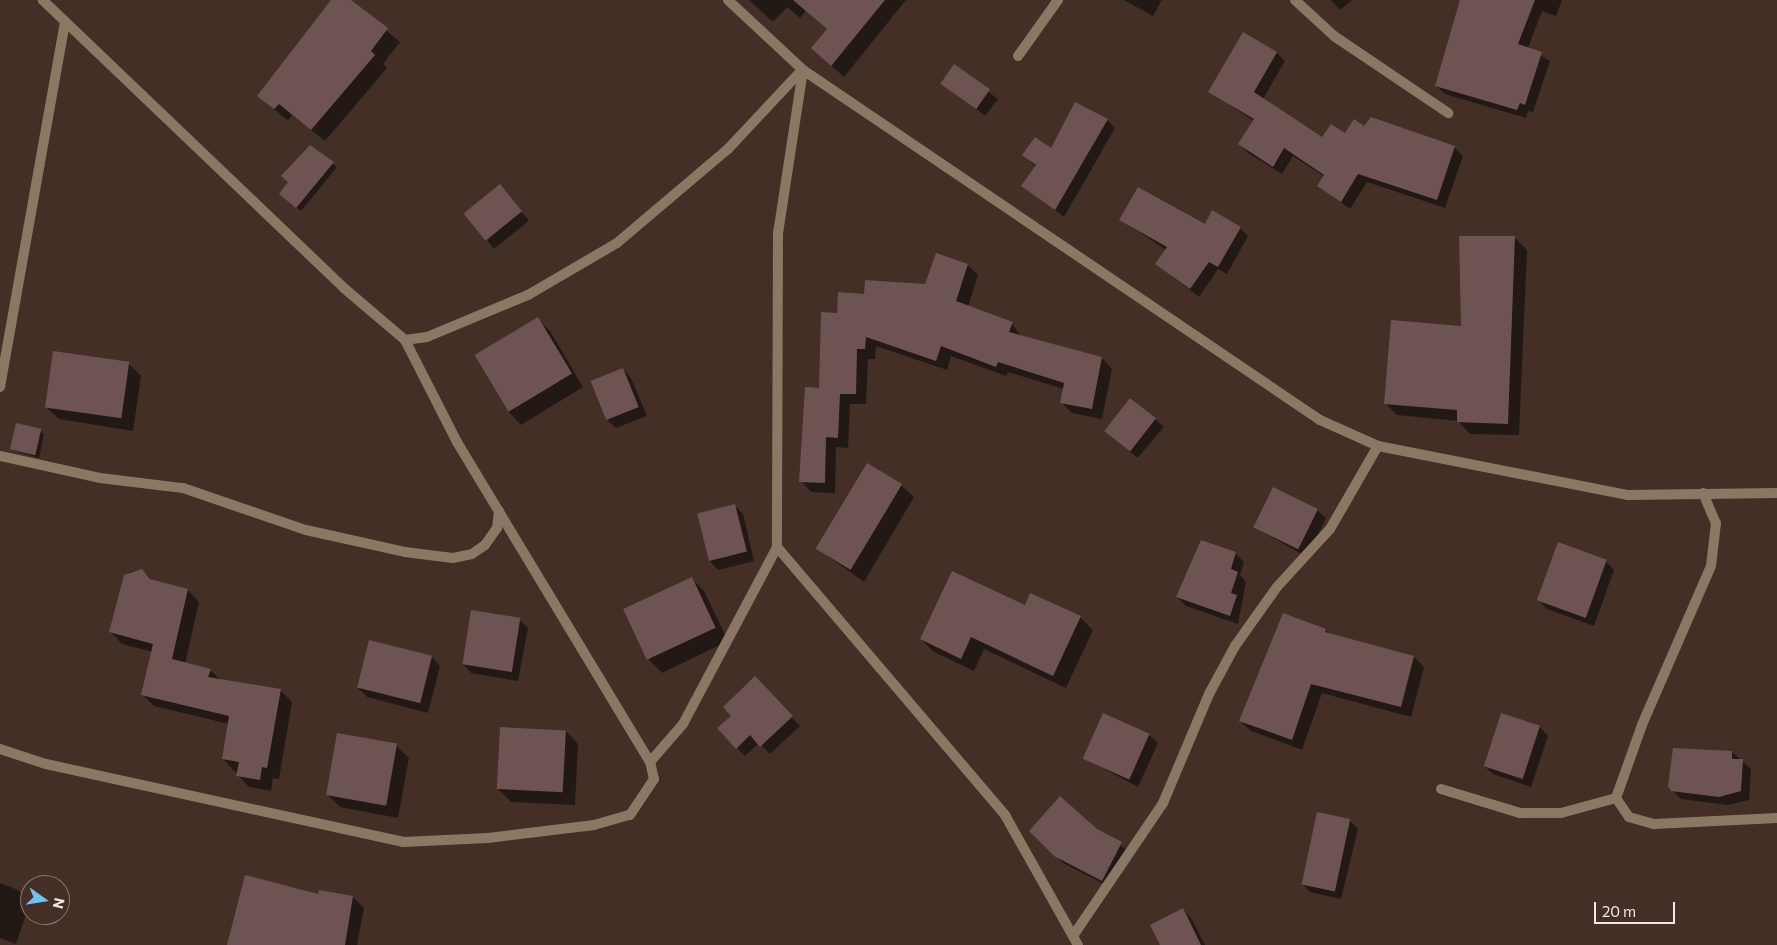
<!DOCTYPE html>
<style>
body{margin:0}
#map{position:relative;width:1777px;height:945px;overflow:hidden;background:#432f26;font-family:Commissioner,sans-serif}
div>[style]{position:absolute}
.shadow>*{inset:0;background:#0007;transform-origin:0 0}
.building>*{inset:0;background:#6d5452;transform-origin:0 0}
.street>*{height:10px;margin:-5px;padding:0 5px;transform-origin:5px;border-radius:5px;background:#8a7864}
span{translate:-50% -50%;white-space:nowrap;text-align:center;line-height:1.15;-webkit-text-stroke:5px #432f26;paint-order:stroke}
.north{position:absolute;left:20px;top:875px;width:50px;height:50px;box-sizing:border-box;background:#432f26;border:1px solid #8a7871;border-radius:50%;rotate:103deg;font-size:14px;font-weight:700;line-height:20px;text-align:center;color:#f4e6e1}
.north::after{content:'';display:block;margin:auto;width:18px;height:22px;background:#6ec2f3;clip-path:polygon(50% 0,100% 100%,50% 72%,0 100%)}
.scale{position:absolute;left:1594px;top:902px;width:81px;height:22px;box-sizing:border-box;border:2px solid #f4e6e1;border-top:0;padding-left:6px;font-size:15px;line-height:18px;white-space:nowrap;color:#f4e6e1;-webkit-text-stroke:4px #432f26;paint-order:stroke}
</style>
<div id="map">
<div class="shadow">
<i style="clip-path:polygon(332px 0,349px 0,400px 42px,383px 64px,387px 68px,325px 141px,292px 115px,288px 121px,259px 96px)"></i>
<i style="clip-path:polygon(749px 0,906px 0,844px 77px,825px 60px,828px 30px,806px 11px,800px 18px,787px 7px,773px 22px)"></i>
<i style="clip-path:polygon(1124px 0,1162px 0,1153px 16px)"></i>
<i style="clip-path:polygon(1331px 0,1352px 0,1340px 10px)"></i>
<i style="clip-path:polygon(1463px 0,1562px 0,1556px 16px,1542px 11px,1528px 48px,1550px 61px,1533px 112px,1528px 111px,1526px 118px,1445px 94px,1436px 86px)"></i>
<i style="clip-path:polygon(1277px 53px,1285px 61px,1263px 99px,1322px 138px,1365px 128px,1454px 147px,1463px 156px,1445px 208px,1367px 182px,1350px 209px,1319px 186px,1325px 177px,1293px 156px,1282px 174px,1248px 153px,1240px 144px,1254px 121px,1210px 92px)"></i>
<i style="left:954px;top:66px;width:55px;height:21px;rotate:37deg"></i>
<i style="clip-path:polygon(1107px 120px,1115px 128px,1064px 217px,1023px 186px,1036px 167px,1024px 155px,1051px 150px)"></i>
<i style="clip-path:polygon(310px 147px,337px 167px,301px 211px,285px 198px)"></i>
<i style="left:500px;top:185px;width:46px;height:45px;rotate:51deg"></i>
<i style="clip-path:polygon(1121px 220px,1240px 228px,1248px 236px,1227px 274px,1218px 269px,1199px 297px,1156px 264px,1166px 250px)"></i>
<i style="clip-path:polygon(1515px 238px,1527px 250px,1519px 435px,1470px 434px,1458px 421px,1397px 415px,1385px 403px,1462px 327px)"></i>
<i style="clip-path:polygon(968px 265px,978px 275px,968px 307px,1012px 323px,1021px 337px,1102px 358px,1112px 369px,1102px 419px,1072px 413px,1061px 402px,1064px 389px,1008px 372px,1006px 376px,951px 356px,947px 370px,876px 346px,875px 359px,868px 359px,866px 404px,850px 404px,848px 448px,836px 447px,835px 493px,811px 492px,801px 481px,838px 314px,865px 295px,926px 285px)"></i>
<i style="clip-path:polygon(537px 318px,550px 331px,583px 387px,521px 425px,509px 412px)"></i>
<i style="clip-path:polygon(128px 363px,141px 376px,133px 431px,59px 419px,46px 407px)"></i>
<i style="clip-path:polygon(623px 369px,631px 378px,647px 416px,616px 428px,607px 420px,592px 382px)"></i>
<i style="left:1131px;top:399px;width:43px;height:41px;rotate:40deg"></i>
<i style="clip-path:polygon(40px 430px,44px 434px,39px 458px,12px 450px)"></i>
<i style="clip-path:polygon(901px 485px,914px 497px,864px 582px,818px 549px)"></i>
<i style="clip-path:polygon(735px 506px,743px 514px,754px 561px,718px 570px,710px 561px)"></i>
<i style="clip-path:polygon(1317px 510px,1326px 518px,1307px 557px,1255px 528px)"></i>
<i style="clip-path:polygon(1235px 553px,1244px 562px,1240px 575px,1246px 582px,1238px 624px,1186px 606px,1177px 597px)"></i>
<i style="clip-path:polygon(1606px 561px,1614px 570px,1594px 626px,1547px 609px,1539px 600px)"></i>
<i style="clip-path:polygon(142px 570px,152px 580px,188px 590px,199px 602px,185px 664px,210px 670px,221px 680px,280px 690px,292px 702px,279px 779px,273px 778px,271px 791px,249px 787px,223px 759px,229px 724px,154px 706px,142px 694px,153px 652px,122px 644px,111px 632px,129px 572px)"></i>
<i style="clip-path:polygon(692px 579px,704px 591px,728px 641px,662px 673px,649px 660px)"></i>
<i style="clip-path:polygon(1025px 607px,1080px 617px,1093px 630px,1066px 688px,984px 649px,974px 671px,934px 652px,921px 639px)"></i>
<i style="clip-path:polygon(519px 619px,528px 628px,518px 681px,471px 673px,463px 664px)"></i>
<i style="clip-path:polygon(1325px 630px,1331px 635px,1414px 657px,1424px 667px,1411px 717px,1322px 693px,1302px 750px,1251px 731px,1240px 721px)"></i>
<i style="clip-path:polygon(370px 642px,432px 657px,440px 666px,428px 713px,367px 697px,358px 688px)"></i>
<i style="clip-path:polygon(764px 687px,800px 726px,770px 754px,759px 743px,745px 756px,737px 748px)"></i>
<i style="clip-path:polygon(1501px 714px,1540px 727px,1548px 736px,1531px 787px,1493px 774px,1484px 766px)"></i>
<i style="clip-path:polygon(566px 731px,578px 744px,575px 805px,511px 802px,498px 789px)"></i>
<i style="clip-path:polygon(1149px 735px,1158px 743px,1138px 787px,1084px 758px)"></i>
<i style="clip-path:polygon(396px 745px,409px 758px,398px 818px,340px 807px,327px 794px)"></i>
<i style="clip-path:polygon(1732px 752px,1751px 769px,1749px 800px,1728px 805px,1681px 799px,1672px 790px)"></i>
<i style="clip-path:polygon(1349px 820px,1358px 829px,1341px 899px,1310px 892px,1302px 884px)"></i>
<i style="clip-path:polygon(1096px 830px,1129px 851px,1110px 887px,1063px 863px,1031px 831px)"></i>
<i style="clip-path:polygon(0 883px,18px 890px,30px 902px,16px 944px,0 938px)"></i>
<i style="clip-path:polygon(319px 896px,353px 897px,364px 908px,357px 945px,229px 945px)"></i>
<i style="clip-path:polygon(1183px 910px,1191px 918px,1205px 945px,1161px 945px)"></i>
</div>
<div class="building">
<i style="clip-path:polygon(331px 0,351px 0,388px 28px,371px 51px,375px 55px,311px 130px,279px 104px,274px 109px,257px 96px)"></i>
<i style="clip-path:polygon(793px 0,885px 0,831px 66px,811px 48px,827px 29px)"></i>
<i style="clip-path:polygon(1460px 0,1535px 0,1518px 44px,1542px 52px,1525px 105px,1520px 103px,1517px 110px,1435px 86px)"></i>
<i style="clip-path:polygon(1243px 32px,1277px 52px,1254px 92px,1322px 137px,1331px 124px,1345px 133px,1354px 119px,1364px 126px,1371px 117px,1455px 146px,1437px 200px,1358px 174px,1341px 202px,1317px 186px,1324px 175px,1284px 148px,1273px 167px,1238px 144px,1254px 119px,1208px 92px)"></i>
<i style="left:954px;top:64px;width:44px;height:24px;rotate:35deg"></i>
<i style="clip-path:polygon(1075px 102px,1108px 119px,1055px 210px,1021px 186px,1036px 165px,1022px 155px,1035px 137px,1051px 148px)"></i>
<i style="clip-path:polygon(310px 145px,334px 162px,296px 208px,279px 194px,288px 182px,281px 176px)"></i>
<i style="left:500px;top:184px;width:35px;height:47px;rotate:51deg"></i>
<i style="clip-path:polygon(1138px 187px,1205px 224px,1212px 210px,1241px 227px,1218px 267px,1209px 262px,1190px 289px,1155px 264px,1167px 247px,1119px 220px)"></i>
<i style="clip-path:polygon(1459px 236px,1515px 236px,1508px 424px,1457px 422px,1457px 410px,1384px 404px,1391px 320px,1461px 326px)"></i>
<i style="clip-path:polygon(936px 253px,968px 264px,956px 301px,1013px 322px,1009px 332px,1102px 357px,1092px 409px,1060px 403px,1064px 383px,998px 362px,996px 367px,941px 346px,936px 361px,866px 337px,865px 349px,857px 349px,856px 394px,840px 394px,838px 438px,826px 437px,825px 483px,799px 482px,805px 387px,819px 388px,821px 312px,837px 313px,838px 292px,864px 294px,865px 280px,925px 284px)"></i>
<i style="left:538px;top:317px;width:66px;height:74px;rotate:59deg"></i>
<i style="left:53px;top:351px;width:77px;height:57px;rotate:8deg"></i>
<i style="left:623px;top:368px;width:42px;height:35px;rotate:68deg"></i>
<i style="left:1130px;top:398px;width:33px;height:42px;rotate:38deg"></i>
<i style="left:16px;top:423px;width:26px;height:27px;rotate:13deg"></i>
<i style="left:867px;top:463px;width:41px;height:100px;rotate:31deg"></i>
<i style="left:1273px;top:487px;width:50px;height:45px;rotate:26deg"></i>
<i style="left:735px;top:504px;width:49px;height:39px;rotate:76deg"></i>
<i style="clip-path:polygon(1201px 540px,1236px 552px,1231px 569px,1238px 572px,1231px 593px,1237px 595px,1230px 616px,1176px 597px)"></i>
<i style="left:1558px;top:542px;width:52px;height:62px;rotate:20deg"></i>
<i style="clip-path:polygon(142px 569px,150px 579px,188px 589px,172px 659px,211px 669px,208px 677px,281px 689px,267px 768px,262px 767px,260px 780px,236px 776px,239px 762px,222px 759px,229px 716px,141px 695px,153px 644px,109px 632px,124px 575px)"></i>
<i style="clip-path:polygon(952px 571px,1025px 605px,1030px 593px,1081px 616px,1053px 676px,971px 637px,961px 659px,920px 639px)"></i>
<i style="left:692px;top:577px;width:56px;height:76px;rotate:65deg"></i>
<i style="left:471px;top:610px;width:50px;height:55px;rotate:9deg"></i>
<i style="clip-path:polygon(1283px 613px,1326px 629px,1325px 632px,1414px 656px,1401px 707px,1311px 684px,1292px 740px,1239px 721px)"></i>
<i style="left:369px;top:640px;width:65px;height:49px;rotate:14deg"></i>
<i style="clip-path:polygon(755px 676px,793px 716px,760px 747px,750px 735px,736px 749px,717px 728px,731px 716px,723px 707px)"></i>
<i style="left:1103px;top:713px;width:51px;height:50px;rotate:24deg"></i>
<i style="left:1501px;top:713px;width:41px;height:56px;rotate:18deg"></i>
<i style="left:500px;top:727px;width:66px;height:62px;rotate:3deg"></i>
<i style="left:337px;top:733px;width:61px;height:63px;rotate:10deg"></i>
<i style="clip-path:polygon(1673px 748px,1732px 751px,1732px 759px,1743px 759px,1741px 791px,1719px 797px,1671px 791px,1668px 786px)"></i>
<i style="clip-path:polygon(1060px 796px,1097px 829px,1122px 842px,1102px 881px,1054px 856px,1029px 831px)"></i>
<i style="left:1317px;top:812px;width:34px;height:74px;rotate:12deg"></i>
<i style="clip-path:polygon(245px 875px,318px 894px,319px 890px,353px 896px,345px 945px,227px 945px)"></i>
<i style="clip-path:polygon(1183px 908px,1201px 945px,1160px 945px,1150px 925px)"></i>
</div>
<div class="street">
<i style="left:728px;top:0;width:103px;rotate:43deg"></i>
<i style="left:803px;top:70px;width:624px;rotate:34.1deg"></i>
<i style="left:1320px;top:420px;width:64px;rotate:24.1deg"></i>
<i style="left:1378px;top:446px;width:255px;rotate:11.1deg"></i>
<i style="left:1628px;top:495px;width:149px;rotate:-0.8deg"></i>
<i style="left:1295px;top:0;width:53px;rotate:42.7deg"></i>
<i style="left:1334px;top:36px;width:138px;rotate:34deg"></i>
<i style="left:1018px;top:56px;width:69px;rotate:-54.5deg"></i>
<i style="left:803px;top:70px;width:166px;rotate:98.7deg"></i>
<i style="left:778px;top:234px;width:313px;rotate:90.2deg"></i>
<i style="left:777px;top:547px;width:352px;rotate:49.6deg"></i>
<i style="left:1005px;top:815px;width:149px;rotate:60.7deg"></i>
<i style="left:405px;top:340px;width:22px;rotate:-8deg"></i>
<i style="left:427px;top:337px;width:109px;rotate:-22.6deg"></i>
<i style="left:528px;top:295px;width:103px;rotate:-30.3deg"></i>
<i style="left:617px;top:243px;width:145px;rotate:-40.3deg"></i>
<i style="left:728px;top:149px;width:108px;rotate:-46.9deg"></i>
<i style="left:0;top:387px;width:371px;rotate:-79.9deg"></i>
<i style="left:0;top:456px;width:102px;rotate:12.4deg"></i>
<i style="left:100px;top:478px;width:84px;rotate:6.9deg"></i>
<i style="left:183px;top:488px;width:130px;rotate:18.9deg"></i>
<i style="left:306px;top:530px;width:101px;rotate:12.5deg"></i>
<i style="left:405px;top:552px;width:48px;rotate:7.1deg"></i>
<i style="left:453px;top:558px;width:19px;rotate:-12deg"></i>
<i style="left:472px;top:554px;width:16px;rotate:-35deg"></i>
<i style="left:485px;top:545px;width:21px;rotate:-55deg"></i>
<i style="left:497px;top:528px;width:17px;rotate:-83deg"></i>
<i style="left:1703px;top:493px;width:33px;rotate:67deg"></i>
<i style="left:1716px;top:523px;width:43px;rotate:96.6deg"></i>
<i style="left:1711px;top:566px;width:173px;rotate:113.5deg"></i>
<i style="left:1642px;top:725px;width:77px;rotate:109.6deg"></i>
<i style="left:1616px;top:798px;width:23px;rotate:56deg"></i>
<i style="left:1629px;top:817px;width:26px;rotate:16deg"></i>
<i style="left:1654px;top:824px;width:123px;rotate:-2.8deg"></i>
<i style="left:0;top:749px;width:48px;rotate:18.1deg"></i>
<i style="left:46px;top:764px;width:365px;rotate:12.3deg"></i>
<i style="left:403px;top:842px;width:85px;rotate:-2.7deg"></i>
<i style="left:488px;top:838px;width:107px;rotate:-7deg"></i>
<i style="left:594px;top:825px;width:37px;rotate:-16deg"></i>
<i style="left:630px;top:815px;width:43px;rotate:-56.3deg"></i>
<i style="left:654px;top:779px;width:17px;rotate:-103deg"></i>
<i style="left:650px;top:762px;width:374px;rotate:-121.1deg"></i>
<i style="left:457px;top:442px;width:114px;rotate:-117deg"></i>
<i style="left:405px;top:340px;width:80px;rotate:-139.6deg"></i>
<i style="left:344px;top:288px;width:417px;rotate:-136.3deg"></i>
<i style="left:650px;top:762px;width:50px;rotate:-49deg"></i>
<i style="left:683px;top:724px;width:200px;rotate:-62deg"></i>
<i style="left:1441px;top:789px;width:83px;rotate:16.9deg"></i>
<i style="left:1520px;top:813px;width:41px"></i>
<i style="left:1561px;top:813px;width:57px;rotate:-15.3deg"></i>
<i style="left:1073px;top:936px;width:161px;rotate:-55.9deg"></i>
<i style="left:1163px;top:803px;width:118px;rotate:-67.1deg"></i>
<i style="left:1209px;top:694px;width:55px;rotate:-61.6deg"></i>
<i style="left:1235px;top:646px;width:72px;rotate:-54.6deg"></i>
<i style="left:1277px;top:587px;width:79px;rotate:-47.6deg"></i>
<i style="left:1330px;top:529px;width:96px;rotate:-60deg"></i>
</div>
<div class="north">N</div>
<div class="scale">20 m</div>
</div>
